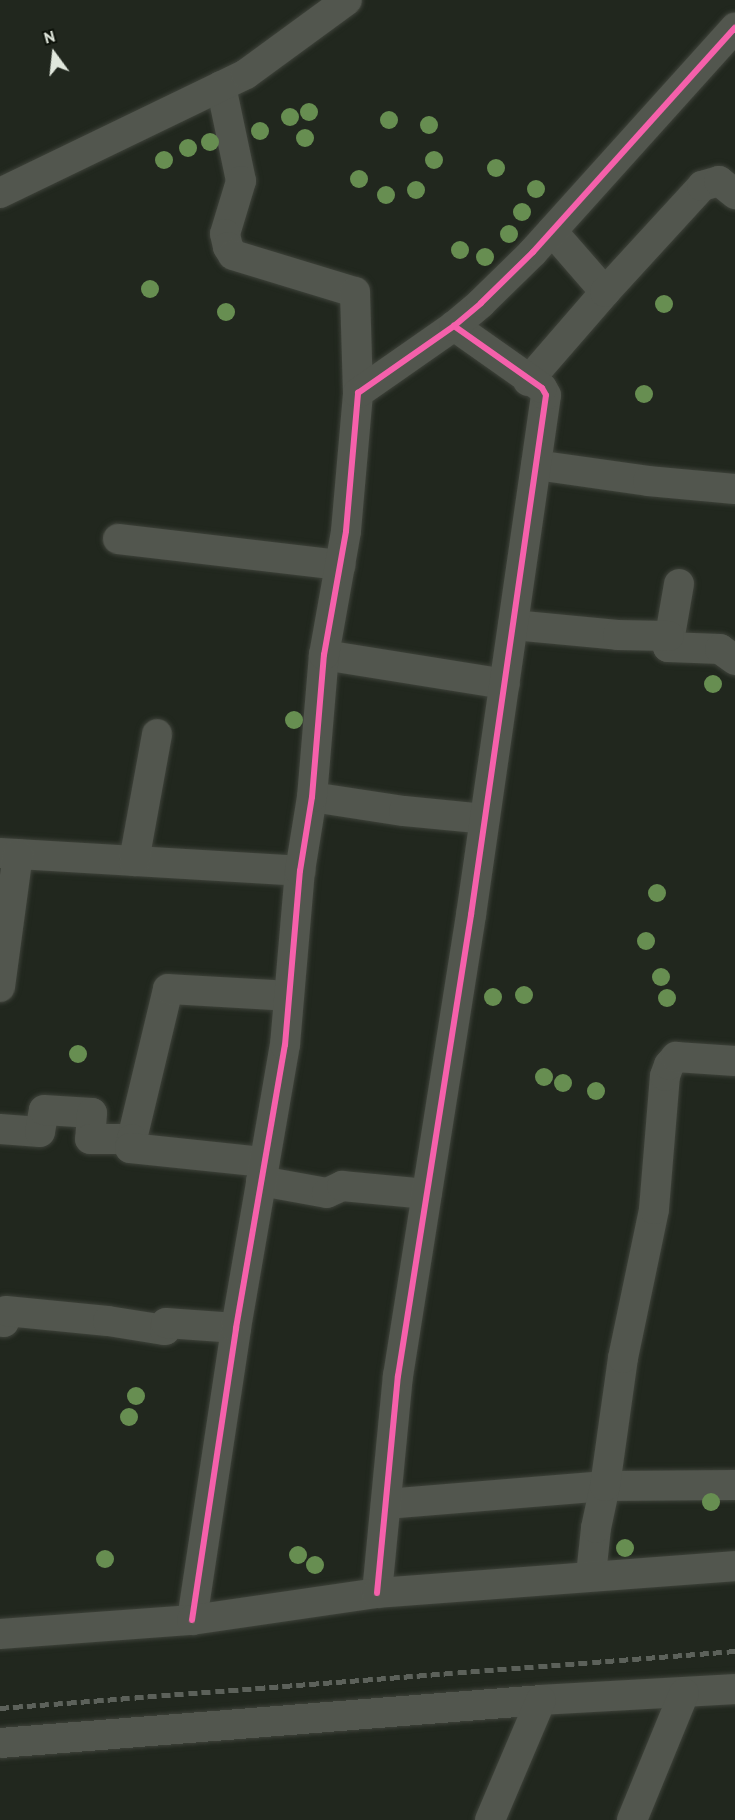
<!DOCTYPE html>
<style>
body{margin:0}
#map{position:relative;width:735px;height:1820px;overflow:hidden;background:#21271e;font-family:"PT Sans",sans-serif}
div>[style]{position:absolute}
.roads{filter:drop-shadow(0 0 2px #3e423a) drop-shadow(0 0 2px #3e423a)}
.minor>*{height:30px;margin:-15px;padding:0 15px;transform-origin:15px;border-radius:15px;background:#52564e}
.rail>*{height:4.5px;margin-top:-2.25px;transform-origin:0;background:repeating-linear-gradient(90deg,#5c615a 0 9px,transparent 0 13.5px)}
.cycleway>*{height:6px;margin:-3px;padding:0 3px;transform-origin:3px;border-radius:3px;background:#f560ab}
.trees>*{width:18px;height:18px;margin:-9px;border-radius:50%;background:#678e51}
span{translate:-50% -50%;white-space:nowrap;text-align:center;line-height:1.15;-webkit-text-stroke:4.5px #0d120a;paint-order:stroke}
.north{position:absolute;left:24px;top:24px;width:60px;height:60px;-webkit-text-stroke:4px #0d120a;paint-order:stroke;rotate:345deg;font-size:16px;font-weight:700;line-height:24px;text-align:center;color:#e0e7dc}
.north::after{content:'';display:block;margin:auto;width:21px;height:27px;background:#e0e7dc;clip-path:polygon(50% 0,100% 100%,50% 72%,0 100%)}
</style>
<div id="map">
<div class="roads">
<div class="minor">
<i style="left:221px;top:86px;width:97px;rotate:78.1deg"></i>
<i style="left:241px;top:181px;width:55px;rotate:106.8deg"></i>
<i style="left:225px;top:234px;width:13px;rotate:77deg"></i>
<i style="left:228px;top:247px;width:9px;rotate:58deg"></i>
<i style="left:233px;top:255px;width:127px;rotate:16.9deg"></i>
<i style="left:355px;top:292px;width:101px;rotate:88.3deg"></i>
<i style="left:0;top:193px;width:273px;rotate:-25.8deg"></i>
<i style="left:246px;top:74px;width:125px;rotate:-36.2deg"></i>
<i style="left:552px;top:231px;width:81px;rotate:49deg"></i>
<i style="left:528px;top:381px;width:118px;rotate:-49.1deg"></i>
<i style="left:605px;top:292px;width:144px;rotate:-47.5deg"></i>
<i style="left:702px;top:186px;width:18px;rotate:-16deg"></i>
<i style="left:719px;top:181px;width:21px;rotate:39deg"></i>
<i style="left:536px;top:465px;width:113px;rotate:8.1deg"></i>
<i style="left:648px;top:481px;width:87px;rotate:5.3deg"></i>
<i style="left:118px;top:539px;width:224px;rotate:6.7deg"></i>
<i style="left:679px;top:584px;width:64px;rotate:99.9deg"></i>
<i style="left:668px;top:647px;width:52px;rotate:2.2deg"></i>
<i style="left:720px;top:649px;width:19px;rotate:36deg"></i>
<i style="left:513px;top:625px;width:105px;rotate:5.4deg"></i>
<i style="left:618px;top:635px;width:51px;rotate:1.1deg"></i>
<i style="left:324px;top:655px;width:183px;rotate:9.1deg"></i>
<i style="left:312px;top:797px;width:93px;rotate:8.7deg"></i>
<i style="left:404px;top:811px;width:81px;rotate:5.6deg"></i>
<i style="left:0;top:853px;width:301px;rotate:3.4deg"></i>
<i style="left:134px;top:861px;width:129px;rotate:-79.7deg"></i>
<i style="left:0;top:987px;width:134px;rotate:-82.3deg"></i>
<i style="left:0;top:1129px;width:40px;rotate:4.3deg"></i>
<i style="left:40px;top:1132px;width:22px;rotate:-80deg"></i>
<i style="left:44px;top:1110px;width:48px;rotate:3.6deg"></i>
<i style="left:92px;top:1113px;width:26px;rotate:94deg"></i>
<i style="left:90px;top:1139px;width:42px"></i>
<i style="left:132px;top:1139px;width:154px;rotate:-76.5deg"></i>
<i style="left:168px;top:989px;width:121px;rotate:3.3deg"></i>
<i style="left:132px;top:1139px;width:9px;rotate:103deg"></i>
<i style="left:130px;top:1148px;width:135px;rotate:6deg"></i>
<i style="left:261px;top:1181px;width:67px;rotate:10.3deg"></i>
<i style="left:327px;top:1193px;width:17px;rotate:-25deg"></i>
<i style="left:342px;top:1186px;width:85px;rotate:5.4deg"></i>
<i style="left:0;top:1321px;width:4px;rotate:14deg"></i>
<i style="left:4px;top:1322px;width:11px;rotate:-80deg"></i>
<i style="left:6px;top:1311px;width:102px;rotate:5.6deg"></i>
<i style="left:108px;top:1321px;width:58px;rotate:9deg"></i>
<i style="left:165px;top:1330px;width:7px;rotate:-82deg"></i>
<i style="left:166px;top:1323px;width:70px;rotate:4.1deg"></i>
<i style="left:386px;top:1504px;width:220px;rotate:-4.7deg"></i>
<i style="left:605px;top:1486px;width:130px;rotate:-0.4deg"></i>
<i style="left:591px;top:1575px;width:47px;rotate:-83.9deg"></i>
<i style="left:596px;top:1528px;width:43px;rotate:-77.9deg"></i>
<i style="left:605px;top:1486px;width:129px;rotate:-82deg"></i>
<i style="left:623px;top:1358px;width:152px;rotate:-78.2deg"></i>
<i style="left:654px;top:1209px;width:133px;rotate:-85.3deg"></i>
<i style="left:665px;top:1076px;width:12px;rotate:-70deg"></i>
<i style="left:669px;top:1065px;width:11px;rotate:-49deg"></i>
<i style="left:676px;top:1057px;width:59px;rotate:3.9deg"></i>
<i style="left:377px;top:1593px;width:218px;rotate:-84.5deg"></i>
<i style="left:398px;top:1376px;width:467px;rotate:-81deg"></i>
<i style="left:471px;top:915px;width:525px;rotate:-81.79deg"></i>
<i style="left:546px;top:395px;width:8px;rotate:-120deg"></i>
<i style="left:542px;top:388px;width:108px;rotate:-144.8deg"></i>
<i style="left:192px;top:1620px;width:295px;rotate:-81.4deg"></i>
<i style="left:236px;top:1328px;width:287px;rotate:-80.2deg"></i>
<i style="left:285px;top:1045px;width:175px;rotate:-85.1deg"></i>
<i style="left:300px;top:871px;width:75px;rotate:-80.8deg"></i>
<i style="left:312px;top:797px;width:143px;rotate:-85.2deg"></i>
<i style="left:324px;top:655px;width:126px;rotate:-79.9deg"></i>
<i style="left:346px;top:531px;width:139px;rotate:-85deg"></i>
<i style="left:358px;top:393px;width:117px;rotate:-34.9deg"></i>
<i style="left:454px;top:326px;width:35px;rotate:-40deg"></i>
<i style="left:481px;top:303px;width:73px;rotate:-44.4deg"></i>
<i style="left:533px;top:252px;width:302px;rotate:-48deg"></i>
<i style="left:0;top:1634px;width:193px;rotate:-4.2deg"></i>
<i style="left:192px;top:1620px;width:187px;rotate:-8.3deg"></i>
<i style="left:377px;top:1593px;width:359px;rotate:-4.3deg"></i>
<i style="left:0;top:1743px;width:543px;rotate:-4.54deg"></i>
<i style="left:541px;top:1700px;width:194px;rotate:-3.2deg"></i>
<i style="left:490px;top:1820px;width:130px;rotate:-67deg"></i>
<i style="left:632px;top:1820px;width:137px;rotate:-67.7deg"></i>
</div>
</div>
<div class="rail">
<i style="left:0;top:1708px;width:737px;rotate:-4.43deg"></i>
</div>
<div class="cycleway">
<i style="left:377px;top:1593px;width:218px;rotate:-84.5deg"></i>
<i style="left:398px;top:1376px;width:467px;rotate:-81deg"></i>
<i style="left:471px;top:915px;width:525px;rotate:-81.79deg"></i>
<i style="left:546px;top:395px;width:8px;rotate:-120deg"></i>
<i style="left:542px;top:388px;width:108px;rotate:-144.8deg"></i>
<i style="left:192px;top:1620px;width:295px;rotate:-81.4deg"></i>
<i style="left:236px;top:1328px;width:287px;rotate:-80.2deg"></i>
<i style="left:285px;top:1045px;width:175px;rotate:-85.1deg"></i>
<i style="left:300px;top:871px;width:75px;rotate:-80.8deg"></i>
<i style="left:312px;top:797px;width:143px;rotate:-85.2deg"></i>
<i style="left:324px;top:655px;width:126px;rotate:-79.9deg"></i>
<i style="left:346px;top:531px;width:139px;rotate:-85deg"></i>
<i style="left:358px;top:393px;width:117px;rotate:-34.9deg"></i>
<i style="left:454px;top:326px;width:35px;rotate:-40deg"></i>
<i style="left:481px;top:303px;width:73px;rotate:-44.4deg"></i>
<i style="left:533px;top:252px;width:302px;rotate:-48deg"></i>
</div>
<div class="trees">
<i style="left:309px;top:112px"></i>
<i style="left:290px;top:117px"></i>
<i style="left:389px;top:120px"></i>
<i style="left:429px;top:125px"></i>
<i style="left:260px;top:131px"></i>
<i style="left:305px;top:138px"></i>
<i style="left:210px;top:142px"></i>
<i style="left:188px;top:148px"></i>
<i style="left:164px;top:160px"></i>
<i style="left:434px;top:160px"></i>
<i style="left:496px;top:168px"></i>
<i style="left:359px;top:179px"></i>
<i style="left:536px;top:189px"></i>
<i style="left:416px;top:190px"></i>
<i style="left:386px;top:195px"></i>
<i style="left:522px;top:212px"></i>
<i style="left:509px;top:234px"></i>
<i style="left:460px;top:250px"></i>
<i style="left:485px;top:257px"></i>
<i style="left:150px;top:289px"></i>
<i style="left:664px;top:304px"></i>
<i style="left:226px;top:312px"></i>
<i style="left:644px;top:394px"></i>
<i style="left:713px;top:684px"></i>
<i style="left:294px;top:720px"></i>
<i style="left:657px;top:893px"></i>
<i style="left:646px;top:941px"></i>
<i style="left:661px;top:977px"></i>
<i style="left:524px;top:995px"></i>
<i style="left:493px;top:997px"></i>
<i style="left:667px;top:998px"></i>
<i style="left:78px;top:1054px"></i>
<i style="left:544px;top:1077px"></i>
<i style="left:563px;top:1083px"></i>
<i style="left:596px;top:1091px"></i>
<i style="left:136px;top:1396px"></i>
<i style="left:129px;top:1417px"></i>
<i style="left:711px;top:1502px"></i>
<i style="left:625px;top:1548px"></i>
<i style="left:298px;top:1555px"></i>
<i style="left:105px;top:1559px"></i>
<i style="left:315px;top:1565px"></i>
</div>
<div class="north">N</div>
</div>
